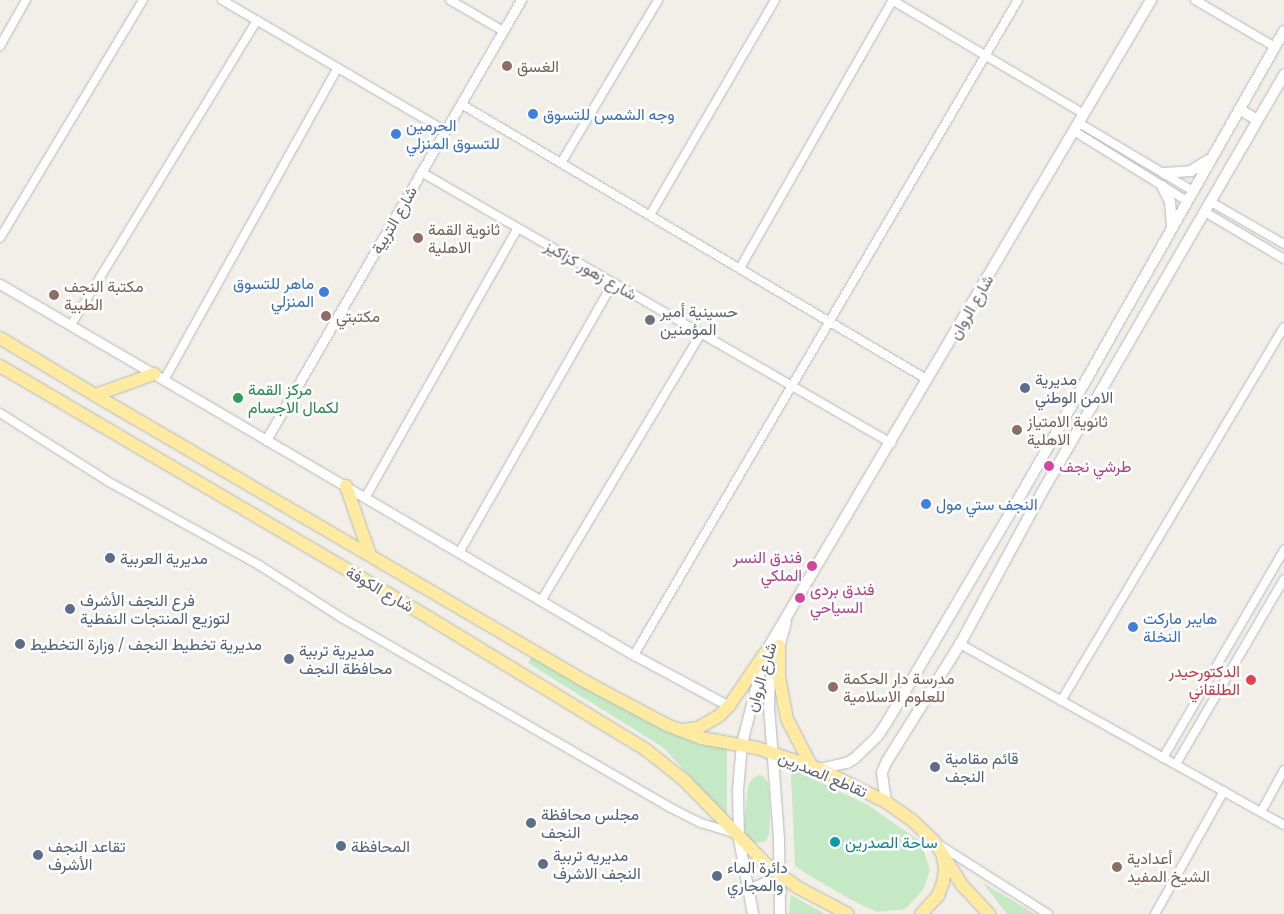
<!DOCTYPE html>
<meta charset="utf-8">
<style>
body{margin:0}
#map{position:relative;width:1284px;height:914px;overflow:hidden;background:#f1efe8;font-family:"IBM Plex Sans",Vazirmatn,sans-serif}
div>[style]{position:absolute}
.green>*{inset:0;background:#c5e8c5}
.roads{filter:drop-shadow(0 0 1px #b5b8bc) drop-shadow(0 0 1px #b5b8bc)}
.minor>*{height:8px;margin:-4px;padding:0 4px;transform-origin:4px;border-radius:4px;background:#fff}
.tertiary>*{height:9px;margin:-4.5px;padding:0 4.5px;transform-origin:4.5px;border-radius:4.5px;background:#fff}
.secondary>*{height:10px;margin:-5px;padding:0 5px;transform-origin:5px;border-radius:5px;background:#fff}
.trunk>*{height:12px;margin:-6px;padding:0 6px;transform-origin:6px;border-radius:6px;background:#feeaa1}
.dots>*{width:14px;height:14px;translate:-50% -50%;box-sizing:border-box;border:2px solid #fff;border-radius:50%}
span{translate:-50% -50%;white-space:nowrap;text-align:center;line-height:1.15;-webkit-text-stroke:5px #fff;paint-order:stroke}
.education-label{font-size:16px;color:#785e54}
.left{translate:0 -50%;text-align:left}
.shop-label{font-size:16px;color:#366cbe}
.right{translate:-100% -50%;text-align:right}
.street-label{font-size:16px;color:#5f6368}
.worship-label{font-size:16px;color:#5b616d}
.service-label{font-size:16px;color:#4e5e75}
.leisure-label{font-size:16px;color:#27864d}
.hotel-label{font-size:16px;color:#b23c85}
.health-label{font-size:16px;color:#be3a42}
.culture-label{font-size:16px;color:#0d838f}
</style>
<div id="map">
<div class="green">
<i style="clip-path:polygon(533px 655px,727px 746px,727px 818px,664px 748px,528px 663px)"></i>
<i style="clip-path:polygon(796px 771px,868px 805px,921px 842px,930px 870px,923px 890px,905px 909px,877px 912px,853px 901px,802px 871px,795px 865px,791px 775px)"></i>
<i style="clip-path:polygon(758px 775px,763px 776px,768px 783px,770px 809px,769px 834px,766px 841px,759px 843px,752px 842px,747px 837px,744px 827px,748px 786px,752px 779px)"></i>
<i style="clip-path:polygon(983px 883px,1035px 914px,1007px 914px)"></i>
<i style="clip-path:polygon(791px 895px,825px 914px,789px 914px)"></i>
</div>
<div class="roads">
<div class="minor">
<i style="left:222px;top:0;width:259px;rotate:30.4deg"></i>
<i style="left:450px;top:0;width:61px;rotate:30.3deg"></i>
<i style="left:892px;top:0;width:223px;rotate:30.7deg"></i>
<i style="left:1195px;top:0;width:93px;rotate:30.4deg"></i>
<i style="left:0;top:46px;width:53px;rotate:-60.5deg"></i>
<i style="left:461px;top:104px;width:542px;rotate:30.58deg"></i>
<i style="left:1079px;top:123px;width:133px;rotate:30.8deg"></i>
<i style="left:1074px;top:131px;width:133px;rotate:31.8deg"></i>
<i style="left:561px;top:163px;width:190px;rotate:-59.2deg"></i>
<i style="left:421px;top:172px;width:543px;rotate:29.97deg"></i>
<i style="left:1211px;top:202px;width:84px;rotate:29.9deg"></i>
<i style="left:1205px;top:212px;width:92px;rotate:30.7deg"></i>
<i style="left:650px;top:215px;width:249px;rotate:-59.8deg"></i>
<i style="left:0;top:238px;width:278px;rotate:-59deg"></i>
<i style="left:740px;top:268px;width:309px;rotate:-60.3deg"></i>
<i style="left:71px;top:325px;width:357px;rotate:-58.6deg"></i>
<i style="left:164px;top:380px;width:357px;rotate:-60.9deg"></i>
<i style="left:0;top:413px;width:129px;rotate:32.3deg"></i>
<i style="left:109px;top:482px;width:171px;rotate:29deg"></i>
<i style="left:259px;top:565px;width:98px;rotate:32.6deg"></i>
<i style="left:342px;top:618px;width:380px;rotate:30deg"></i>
<i style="left:671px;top:808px;width:34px;rotate:27deg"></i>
<i style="left:701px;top:823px;width:34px;rotate:17deg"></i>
<i style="left:365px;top:498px;width:310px;rotate:-60.5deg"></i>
<i style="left:459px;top:553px;width:311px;rotate:-60.3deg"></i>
<i style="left:541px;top:601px;width:311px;rotate:-59.1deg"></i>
<i style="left:960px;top:644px;width:371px;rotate:29.2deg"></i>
<i style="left:634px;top:655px;width:759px;rotate:-59.62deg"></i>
<i style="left:1061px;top:701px;width:435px;rotate:-59.2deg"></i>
<i style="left:1163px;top:758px;width:241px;rotate:-59.8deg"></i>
<i style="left:1176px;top:764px;width:214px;rotate:-59.7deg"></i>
<i style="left:1261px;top:812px;width:48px;rotate:-61.3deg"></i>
<i style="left:938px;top:844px;width:130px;rotate:32.5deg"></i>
<i style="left:1155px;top:914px;width:141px;rotate:-60.7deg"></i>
</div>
<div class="tertiary">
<i style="left:0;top:284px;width:735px;rotate:30.34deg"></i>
<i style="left:634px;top:655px;width:108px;rotate:28.2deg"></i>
<i style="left:266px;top:440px;width:509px;rotate:-59.91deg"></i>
</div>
<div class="secondary">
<i style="left:1239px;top:109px;width:21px;rotate:31deg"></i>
<i style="left:1164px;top:173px;width:27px;rotate:-4deg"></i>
<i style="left:1191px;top:171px;width:20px;rotate:-33deg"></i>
<i style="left:1162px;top:186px;width:18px;rotate:63deg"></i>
<i style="left:1170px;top:202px;width:23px;rotate:85deg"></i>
<i style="left:820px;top:769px;width:28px;rotate:-13deg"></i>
<i style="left:847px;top:763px;width:9px;rotate:-32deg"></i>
<i style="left:855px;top:758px;width:30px;rotate:-44deg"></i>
<i style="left:877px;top:737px;width:18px;rotate:-56deg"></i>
<i style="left:887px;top:722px;width:274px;rotate:-59.5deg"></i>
<i style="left:1026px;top:486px;width:523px;rotate:-60.45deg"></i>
<i style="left:886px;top:802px;width:30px;rotate:-98deg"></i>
<i style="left:882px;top:772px;width:12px;rotate:-66deg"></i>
<i style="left:887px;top:761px;width:138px;rotate:-58deg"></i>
<i style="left:960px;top:644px;width:170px;rotate:-61.6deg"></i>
<i style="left:1041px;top:494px;width:485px;rotate:-59.9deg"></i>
<i style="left:750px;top:894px;width:7px;rotate:-63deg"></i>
<i style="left:753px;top:888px;width:13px;rotate:-23deg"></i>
<i style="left:765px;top:883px;width:6px;rotate:9deg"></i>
<i style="left:771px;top:884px;width:13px;rotate:39deg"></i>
<i style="left:753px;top:914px;width:76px;rotate:-100.6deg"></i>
<i style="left:739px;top:839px;width:49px;rotate:-91.2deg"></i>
<i style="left:738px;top:790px;width:46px;rotate:-85deg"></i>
<i style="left:742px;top:744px;width:94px;rotate:-75.8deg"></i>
<i style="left:765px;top:653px;width:759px;rotate:-59.41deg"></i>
<i style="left:780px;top:914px;width:75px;rotate:-90.8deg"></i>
<i style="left:779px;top:839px;width:133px;rotate:-94.3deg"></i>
<i style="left:769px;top:706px;width:26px;rotate:-88deg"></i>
<i style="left:770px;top:680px;width:60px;rotate:-74.6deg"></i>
</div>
<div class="trunk">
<i style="left:0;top:338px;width:111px;rotate:31deg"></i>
<i style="left:95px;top:395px;width:571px;rotate:30.29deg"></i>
<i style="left:588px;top:683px;width:89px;rotate:28deg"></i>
<i style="left:667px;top:725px;width:36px;rotate:21deg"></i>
<i style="left:701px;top:738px;width:57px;rotate:10.1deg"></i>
<i style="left:757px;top:748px;width:66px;rotate:18.4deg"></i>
<i style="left:820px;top:769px;width:74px;rotate:26.6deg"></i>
<i style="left:886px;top:802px;width:32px;rotate:35deg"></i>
<i style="left:912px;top:820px;width:30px;rotate:44deg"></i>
<i style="left:934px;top:841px;width:52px;rotate:57.5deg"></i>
<i style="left:962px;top:885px;width:40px;rotate:47deg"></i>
<i style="left:0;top:366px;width:500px;rotate:30.4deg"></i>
<i style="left:431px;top:619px;width:250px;rotate:31.3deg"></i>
<i style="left:645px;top:749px;width:50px;rotate:38.5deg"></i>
<i style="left:684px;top:780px;width:119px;rotate:45.7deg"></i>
<i style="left:767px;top:865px;width:39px;rotate:36deg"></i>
<i style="left:799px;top:888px;width:55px;rotate:28deg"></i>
<i style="left:95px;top:395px;width:63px;rotate:-19.6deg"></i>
<i style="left:346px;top:486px;width:73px;rotate:70.8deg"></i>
<i style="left:779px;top:646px;width:31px;rotate:90deg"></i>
<i style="left:779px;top:677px;width:43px;rotate:79.2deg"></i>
<i style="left:787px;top:719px;width:54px;rotate:62.5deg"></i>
<i style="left:681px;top:730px;width:17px;rotate:-7deg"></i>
<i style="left:698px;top:728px;width:24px;rotate:-30deg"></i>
<i style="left:719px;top:716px;width:14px;rotate:-45deg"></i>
<i style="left:729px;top:706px;width:64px;rotate:-55.8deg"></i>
<i style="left:921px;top:914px;width:25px;rotate:-47deg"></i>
<i style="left:938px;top:896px;width:15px;rotate:-70deg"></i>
<i style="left:943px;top:882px;width:13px;rotate:-81deg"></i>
<i style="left:945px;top:869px;width:11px;rotate:-100deg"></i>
</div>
</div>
<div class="dots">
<i style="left:507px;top:66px;background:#8d6e63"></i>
<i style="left:533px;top:114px;background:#3f7fe0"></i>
<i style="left:396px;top:134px;background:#3f7fe0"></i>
<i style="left:418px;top:238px;background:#8d6e63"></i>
<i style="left:324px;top:292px;background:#3f7fe0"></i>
<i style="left:54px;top:295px;background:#8d6e63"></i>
<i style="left:326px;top:316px;background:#8d6e63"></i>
<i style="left:650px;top:320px;background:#6b7280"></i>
<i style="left:1025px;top:388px;background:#5c6f8a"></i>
<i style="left:238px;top:398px;background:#2e9e5b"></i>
<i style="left:1017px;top:430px;background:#8d6e63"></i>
<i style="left:1049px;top:466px;background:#d1479c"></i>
<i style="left:926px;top:504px;background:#3f7fe0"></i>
<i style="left:110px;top:558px;background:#5c6f8a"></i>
<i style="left:812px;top:566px;background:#d1479c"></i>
<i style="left:800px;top:598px;background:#d1479c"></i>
<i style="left:70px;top:609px;background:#5c6f8a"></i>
<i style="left:1133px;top:627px;background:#3f7fe0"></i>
<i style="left:20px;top:644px;background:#5c6f8a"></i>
<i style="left:289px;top:659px;background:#5c6f8a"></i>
<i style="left:1251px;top:680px;background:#e0444e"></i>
<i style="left:833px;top:687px;background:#8d6e63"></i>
<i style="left:935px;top:767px;background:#5c6f8a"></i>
<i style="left:531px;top:823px;background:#5c6f8a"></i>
<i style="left:835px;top:842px;background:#0f9aa8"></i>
<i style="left:341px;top:846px;background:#5c6f8a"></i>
<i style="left:38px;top:855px;background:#5c6f8a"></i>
<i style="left:543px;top:864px;background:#5c6f8a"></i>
<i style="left:1117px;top:867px;background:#8d6e63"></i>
<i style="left:717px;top:876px;background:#5c6f8a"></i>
</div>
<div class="education-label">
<span class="left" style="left:517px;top:66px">الغسق</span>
<span class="left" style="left:428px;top:238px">ثانوية القمة<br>الاهلية</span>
<span class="left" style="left:64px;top:295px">مكتبة النجف<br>الطبية</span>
<span class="left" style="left:336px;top:316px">مكتبتي</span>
<span class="left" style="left:1027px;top:430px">ثانوية الامتياز<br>الاهلية</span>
<span class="left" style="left:843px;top:687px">مدرسة دار الحكمة<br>للعلوم الاسلامية</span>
<span class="left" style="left:1127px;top:867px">أعدادية<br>الشيخ المفيد</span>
</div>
<div class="shop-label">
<span class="left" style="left:543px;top:114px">وجه الشمس للتسوق</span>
<span class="left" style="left:406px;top:134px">الحرمين<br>للتسوق المنزلي</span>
<span class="right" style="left:314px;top:292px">ماهر للتسوق<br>المنزلي</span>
<span class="left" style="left:936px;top:504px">النجف ستي مول</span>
<span class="left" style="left:1143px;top:627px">هايبر ماركت<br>النخلة</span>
</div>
<div class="street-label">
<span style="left:394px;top:220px;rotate:-60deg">شارع التربية</span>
<span style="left:591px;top:270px;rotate:30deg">شارع زهور كزاكيز</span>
<span style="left:971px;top:307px;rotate:-60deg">شارع الروان</span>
<span style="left:380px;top:589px;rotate:30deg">شارع الكوفة</span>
<span style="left:761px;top:677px;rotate:-73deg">شارع الروان</span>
<span style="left:823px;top:774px;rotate:23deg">تقاطع الصدرين</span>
</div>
<div class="worship-label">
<span class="left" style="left:660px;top:320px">حسينية أمير<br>المؤمنين</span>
</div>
<div class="service-label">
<span class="left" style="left:1035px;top:388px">مديرية<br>الامن الوطني</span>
<span class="left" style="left:120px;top:558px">مديرية العربية</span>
<span class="left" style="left:80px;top:609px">فرع النجف الأشرف<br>لتوزيع المنتجات النفطية</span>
<span class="left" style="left:30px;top:644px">مديرية تخطيط النجف / وزارة التخطيط</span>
<span class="left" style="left:299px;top:659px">مديرية تربية<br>محافظة النجف</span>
<span class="left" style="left:945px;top:767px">قائم مقامية<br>النجف</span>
<span class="left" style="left:541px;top:823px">مجلس محافظة<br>النجف</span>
<span class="left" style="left:48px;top:855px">تقاعد النجف<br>الأشرف</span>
<span class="left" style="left:351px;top:846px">المحافظة</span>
<span class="left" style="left:553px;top:864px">مديريه تربية<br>النجف الاشرف</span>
<span class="left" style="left:727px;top:876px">دائرة الماء<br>والمجاري</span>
</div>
<div class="leisure-label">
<span class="left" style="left:248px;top:398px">مركز القمة<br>لكمال الاجسام</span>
</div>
<div class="hotel-label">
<span class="left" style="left:1059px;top:466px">طرشي نجف</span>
<span class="right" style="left:802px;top:566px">فندق النسر<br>الملكي</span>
<span class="left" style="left:810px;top:598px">فندق بردى<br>السياحي</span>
</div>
<div class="health-label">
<span class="right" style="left:1240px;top:680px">الدكتورحيدر<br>الطلقاني</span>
</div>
<div class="culture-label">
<span class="left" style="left:845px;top:842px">ساحة الصدرين</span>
</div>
</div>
